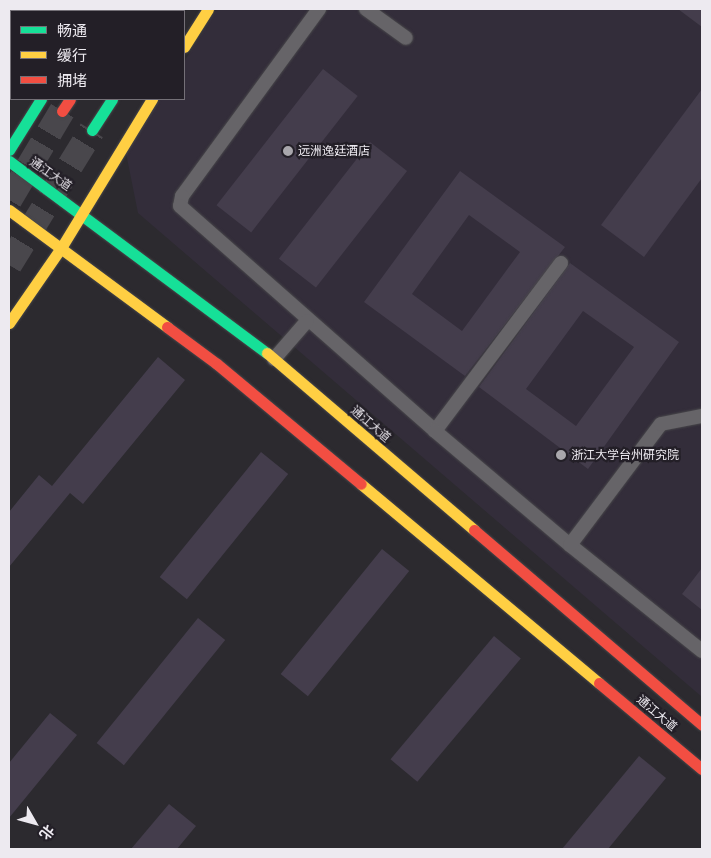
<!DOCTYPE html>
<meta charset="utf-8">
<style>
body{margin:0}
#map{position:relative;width:711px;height:858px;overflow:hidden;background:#2c2a2f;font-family:Montserrat,"Noto Sans SC",sans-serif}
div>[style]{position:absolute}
.built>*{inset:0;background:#332d3a}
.building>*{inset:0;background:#443d4c;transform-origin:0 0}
.highway-tunnel>*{height:26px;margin-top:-13px;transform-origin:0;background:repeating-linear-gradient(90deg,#49474c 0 26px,transparent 0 39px)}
.roads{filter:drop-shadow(0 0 1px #48474a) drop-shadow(0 0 1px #48474a)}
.street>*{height:14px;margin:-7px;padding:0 7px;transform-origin:7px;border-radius:7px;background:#666468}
.fast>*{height:11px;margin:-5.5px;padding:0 5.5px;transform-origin:5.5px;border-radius:5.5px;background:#16e098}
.slow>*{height:11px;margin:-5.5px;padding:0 5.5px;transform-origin:5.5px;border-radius:5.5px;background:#ffcf43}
.jam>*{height:11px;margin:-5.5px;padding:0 5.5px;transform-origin:5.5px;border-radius:5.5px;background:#f24e42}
.dots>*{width:14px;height:14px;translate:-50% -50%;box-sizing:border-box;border:2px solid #231f27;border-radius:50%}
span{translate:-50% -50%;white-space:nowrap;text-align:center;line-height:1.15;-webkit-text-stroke:4.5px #231f27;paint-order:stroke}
.poi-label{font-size:12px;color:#edeaf0}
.left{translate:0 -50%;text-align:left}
.street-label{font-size:12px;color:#edeaf0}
.frame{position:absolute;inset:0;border:10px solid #edeaf0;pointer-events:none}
.legend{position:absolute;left:10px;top:10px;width:175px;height:90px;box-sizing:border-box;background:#231f27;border:1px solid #747077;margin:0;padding:6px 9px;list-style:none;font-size:15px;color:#edeaf0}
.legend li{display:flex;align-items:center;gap:10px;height:25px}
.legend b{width:25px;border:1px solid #747077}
.north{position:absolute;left:10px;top:798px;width:50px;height:50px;-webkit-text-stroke:4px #231f27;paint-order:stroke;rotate:128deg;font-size:14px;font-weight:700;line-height:20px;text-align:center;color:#edeaf0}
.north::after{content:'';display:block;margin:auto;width:18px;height:22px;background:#edeaf0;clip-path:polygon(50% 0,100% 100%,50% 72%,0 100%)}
</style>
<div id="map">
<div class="built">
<i style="clip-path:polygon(217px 9px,702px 9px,702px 697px,138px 213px,126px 153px,160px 99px,184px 99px,184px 62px)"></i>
</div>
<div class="building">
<i style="clip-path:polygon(678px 9px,702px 9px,702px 27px)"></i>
<i style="left:323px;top:69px;width:44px;height:173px;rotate:38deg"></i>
<i style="clip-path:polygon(702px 89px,702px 178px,644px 257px,601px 225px)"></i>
<i style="left:370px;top:142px;width:47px;height:148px;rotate:38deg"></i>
<i style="clip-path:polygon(evenodd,460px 171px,565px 247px,465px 376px,364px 302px,460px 171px,469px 215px,520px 252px,462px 331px,412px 294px,469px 215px)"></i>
<i style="clip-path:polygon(evenodd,570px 263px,679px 342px,588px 469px,479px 387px,570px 263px,583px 311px,634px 347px,576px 426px,526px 389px,583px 311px)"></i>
<i style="clip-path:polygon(158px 357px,185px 380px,83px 504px,70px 493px,9px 567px,9px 512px,39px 475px,52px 486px)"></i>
<i style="left:261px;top:452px;width:35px;height:161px;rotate:39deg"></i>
<i style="left:382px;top:549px;width:35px;height:161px;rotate:39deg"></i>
<i style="clip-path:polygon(702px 568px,702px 610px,682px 594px)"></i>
<i style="left:198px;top:618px;width:35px;height:161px;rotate:39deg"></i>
<i style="left:494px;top:636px;width:35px;height:161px;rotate:40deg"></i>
<i style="clip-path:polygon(50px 713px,77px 735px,9px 818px,9px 763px)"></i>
<i style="clip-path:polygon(639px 756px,666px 778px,608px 849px,562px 849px)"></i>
<i style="clip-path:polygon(169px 804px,196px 826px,177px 849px,131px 849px)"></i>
</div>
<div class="highway-tunnel">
<i style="left:9px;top:200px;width:104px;rotate:-59.2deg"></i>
<i style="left:9px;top:265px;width:158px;rotate:-58.4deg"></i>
</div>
<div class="roads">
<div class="street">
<i style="left:319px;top:9px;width:232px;rotate:126.2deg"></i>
<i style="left:182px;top:196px;width:10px;rotate:101deg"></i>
<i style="left:180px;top:206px;width:340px;rotate:41.4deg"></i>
<i style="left:366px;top:9px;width:49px;rotate:35.9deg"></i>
<i style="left:561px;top:263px;width:210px;rotate:126.9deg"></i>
<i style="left:435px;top:431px;width:177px;rotate:40.2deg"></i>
<i style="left:570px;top:545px;width:169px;rotate:38.8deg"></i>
<i style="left:274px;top:359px;width:50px;rotate:-49deg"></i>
<i style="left:570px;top:545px;width:151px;rotate:-53.1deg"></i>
<i style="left:661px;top:424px;width:42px;rotate:-11deg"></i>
</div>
<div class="fast">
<i style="left:92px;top:130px;width:37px;rotate:-57deg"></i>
<i style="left:9px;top:150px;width:60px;rotate:-57.9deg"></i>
<i style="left:9px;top:161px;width:322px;rotate:36.7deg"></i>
</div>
<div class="slow">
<i style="left:126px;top:11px;width:2px;rotate:-63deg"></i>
<i style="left:184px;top:47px;width:45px;rotate:-57.7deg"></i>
<i style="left:9px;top:210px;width:197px;rotate:36.5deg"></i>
<i style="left:9px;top:323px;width:91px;rotate:-55.3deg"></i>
<i style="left:61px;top:248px;width:175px;rotate:-58.6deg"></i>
<i style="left:267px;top:353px;width:272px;rotate:40.5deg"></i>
<i style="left:361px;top:484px;width:310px;rotate:39.9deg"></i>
</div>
<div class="jam">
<i style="left:96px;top:11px;width:3px;rotate:-45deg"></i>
<i style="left:166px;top:11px;width:3px;rotate:-45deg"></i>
<i style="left:62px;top:111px;width:14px;rotate:-56deg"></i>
<i style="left:167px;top:327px;width:62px;rotate:36.5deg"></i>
<i style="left:217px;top:364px;width:187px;rotate:39.8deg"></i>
<i style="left:474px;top:530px;width:300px;rotate:40.5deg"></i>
<i style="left:599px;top:683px;width:134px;rotate:39.9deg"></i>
</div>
</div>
<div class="dots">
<i style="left:288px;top:151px;background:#a9a7ac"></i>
<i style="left:561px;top:455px;background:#a9a7ac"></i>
</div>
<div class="poi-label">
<span class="left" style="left:298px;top:151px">远洲逸廷酒店</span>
<span class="left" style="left:571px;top:455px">浙江大学台州研究院</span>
</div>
<div class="street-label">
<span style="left:51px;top:174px;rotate:35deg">通江大道</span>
<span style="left:371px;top:424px;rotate:41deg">通江大道</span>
<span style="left:657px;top:713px;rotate:40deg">通江大道</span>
</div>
<div class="frame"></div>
<ul class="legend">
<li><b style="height:6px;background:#16e098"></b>畅通</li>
<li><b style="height:6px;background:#ffcf43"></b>缓行</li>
<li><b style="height:6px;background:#f24e42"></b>拥堵</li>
</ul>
<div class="north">北</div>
</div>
